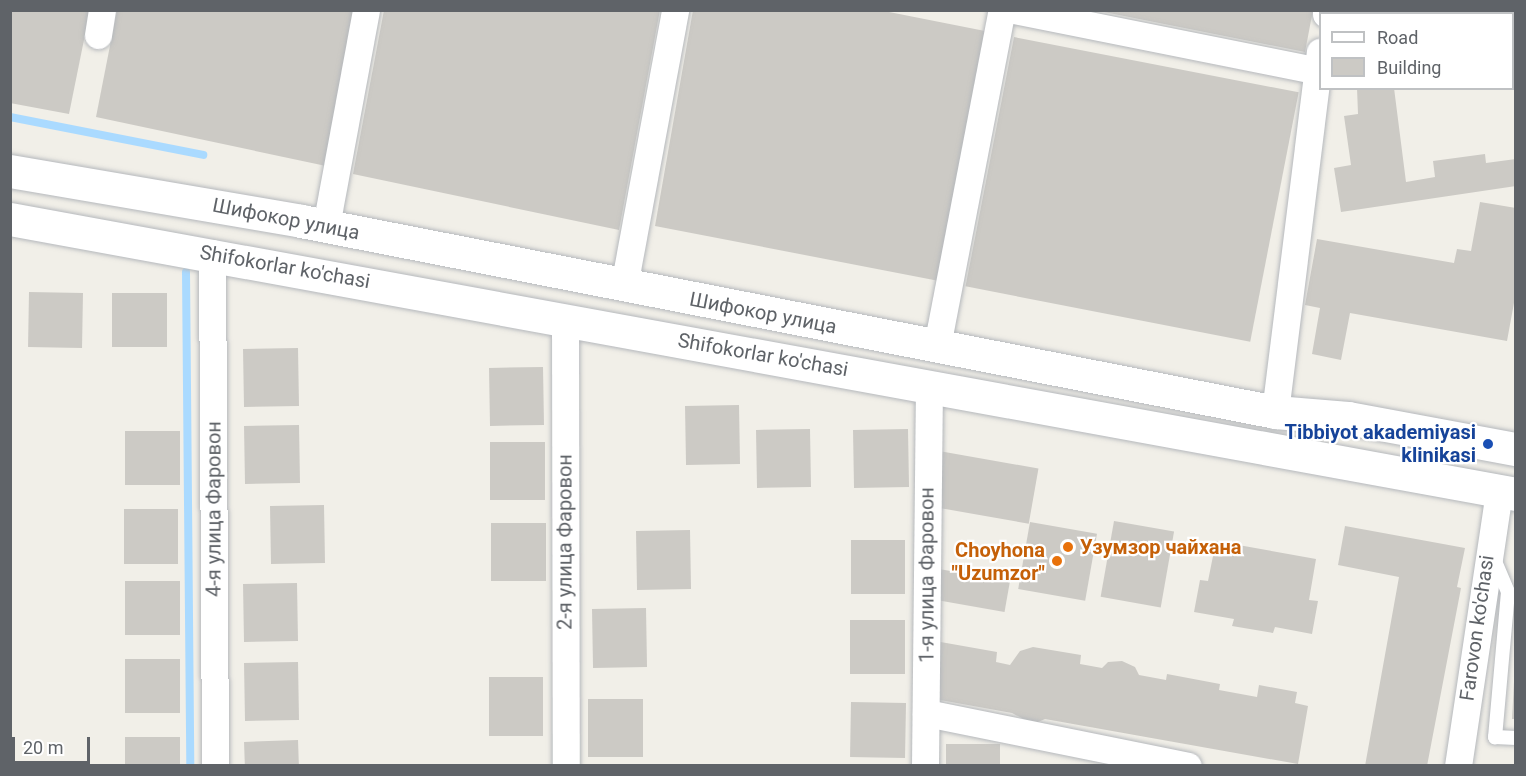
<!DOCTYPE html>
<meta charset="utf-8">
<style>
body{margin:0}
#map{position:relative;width:1526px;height:776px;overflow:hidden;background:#f1efe8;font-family:Roboto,sans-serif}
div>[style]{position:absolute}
.stream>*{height:8px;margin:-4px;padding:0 4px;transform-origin:4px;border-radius:4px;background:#aadaff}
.building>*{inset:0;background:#cccac5;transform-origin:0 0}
.roads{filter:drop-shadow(0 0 2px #b5b8bc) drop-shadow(0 0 2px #b5b8bc)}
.lane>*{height:14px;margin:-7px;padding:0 7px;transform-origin:7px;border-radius:7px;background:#fff}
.street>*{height:27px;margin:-13.5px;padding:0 13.5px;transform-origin:13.5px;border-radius:13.5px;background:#fff}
.secondary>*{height:33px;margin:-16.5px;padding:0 16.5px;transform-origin:16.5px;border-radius:16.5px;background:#fff}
.dots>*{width:16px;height:16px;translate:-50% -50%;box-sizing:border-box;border:3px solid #fff;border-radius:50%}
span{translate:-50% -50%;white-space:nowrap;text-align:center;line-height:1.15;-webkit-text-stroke:4.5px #fff;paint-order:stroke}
.street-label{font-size:20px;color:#5f6368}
.transit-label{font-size:20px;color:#164399;font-weight:700}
.right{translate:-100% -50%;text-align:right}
.food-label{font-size:20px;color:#c56008;font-weight:700}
.left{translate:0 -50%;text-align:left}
.frame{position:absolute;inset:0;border:12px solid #5f6368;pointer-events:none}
.legend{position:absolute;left:1319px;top:12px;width:195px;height:78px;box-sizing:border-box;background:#fff;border:2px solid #bfc1c3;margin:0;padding:8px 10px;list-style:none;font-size:18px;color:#5f6368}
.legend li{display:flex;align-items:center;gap:12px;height:30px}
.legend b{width:30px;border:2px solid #bfc1c3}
.scale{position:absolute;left:12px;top:737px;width:78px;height:27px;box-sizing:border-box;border:3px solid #5f6368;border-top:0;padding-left:8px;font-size:18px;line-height:21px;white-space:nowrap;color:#5f6368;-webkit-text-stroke:4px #fff;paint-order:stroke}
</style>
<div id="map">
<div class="stream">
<i style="left:10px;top:117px;width:197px;rotate:11.1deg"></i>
<i style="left:186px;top:272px;width:494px;rotate:89.5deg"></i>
</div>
<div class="building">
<i style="clip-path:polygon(10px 10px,90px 10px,69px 114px,10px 103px)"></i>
<i style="clip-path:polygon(117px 10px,356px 10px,326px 166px,96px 117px)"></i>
<i style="clip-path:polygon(384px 10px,660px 10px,619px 230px,353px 174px)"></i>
<i style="clip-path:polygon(693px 10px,879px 10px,990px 32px,939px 281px,655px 226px)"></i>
<i style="clip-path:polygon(1094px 10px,1313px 10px,1305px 52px)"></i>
<i style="left:1352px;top:10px;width:98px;height:4px"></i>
<i style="left:1014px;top:37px;width:290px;height:254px;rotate:11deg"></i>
<i style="clip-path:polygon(1357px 88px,1394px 88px,1406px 182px,1435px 177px,1433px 161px,1485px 154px,1486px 163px,1516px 159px,1516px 186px,1341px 212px,1334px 168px,1351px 165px,1344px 116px,1358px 114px)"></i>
<i style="clip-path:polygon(1480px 202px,1516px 208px,1516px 292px,1507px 341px,1350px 313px,1341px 360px,1312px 354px,1320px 308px,1305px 305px,1317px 239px,1454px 263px,1457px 249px,1471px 251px)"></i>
<i style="left:29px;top:292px;width:54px;height:55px;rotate:1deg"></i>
<i style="left:112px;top:293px;width:55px;height:54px"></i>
<i style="left:298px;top:348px;width:58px;height:55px;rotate:89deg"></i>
<i style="left:543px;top:367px;width:58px;height:54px;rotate:89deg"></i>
<i style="left:739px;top:405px;width:59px;height:54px;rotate:89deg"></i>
<i style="left:299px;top:425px;width:58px;height:55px;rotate:89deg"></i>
<i style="left:810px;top:429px;width:58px;height:54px;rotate:89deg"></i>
<i style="left:908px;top:429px;width:58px;height:55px;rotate:89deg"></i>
<i style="left:125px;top:431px;width:55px;height:54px"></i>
<i style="left:545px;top:442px;width:58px;height:55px;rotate:90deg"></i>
<i style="left:939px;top:451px;width:101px;height:56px;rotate:10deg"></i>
<i style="left:324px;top:505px;width:58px;height:54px;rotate:89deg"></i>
<i style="left:124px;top:509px;width:54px;height:55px"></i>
<i style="left:1114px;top:521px;width:61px;height:77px;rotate:10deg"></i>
<i style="left:1030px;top:522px;width:68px;height:68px;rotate:10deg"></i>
<i style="left:491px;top:523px;width:55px;height:58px"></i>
<i style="clip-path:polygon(1345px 526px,1465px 548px,1457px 587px,1461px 588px,1427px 766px,1365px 766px,1399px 577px,1338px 565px)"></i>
<i style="left:690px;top:530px;width:59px;height:54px;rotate:89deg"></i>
<i style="left:851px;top:540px;width:54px;height:54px"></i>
<i style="clip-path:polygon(1216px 541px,1316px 559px,1309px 600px,1318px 601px,1312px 634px,1275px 627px,1273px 633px,1232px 626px,1234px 619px,1194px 612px,1200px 580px,1208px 581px)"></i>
<i style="left:939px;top:569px;width:72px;height:31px;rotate:10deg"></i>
<i style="left:125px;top:581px;width:55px;height:54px"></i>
<i style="left:297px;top:583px;width:58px;height:54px;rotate:89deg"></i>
<i style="left:646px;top:608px;width:59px;height:54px;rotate:89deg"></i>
<i style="left:850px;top:620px;width:55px;height:54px"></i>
<i style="clip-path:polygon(935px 641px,997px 652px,996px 662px,1010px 665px,1020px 651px,1033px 647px,1081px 655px,1080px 664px,1102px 668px,1108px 662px,1122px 661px,1135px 667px,1139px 675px,1166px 680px,1167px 674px,1220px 684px,1219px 690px,1257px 697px,1259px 685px,1297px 692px,1295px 703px,1308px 706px,1298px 764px,1045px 719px,1033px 724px,1012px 713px,929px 698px)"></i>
<i style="left:125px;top:659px;width:55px;height:54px"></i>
<i style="left:298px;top:662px;width:58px;height:54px;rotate:89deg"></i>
<i style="left:489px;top:677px;width:54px;height:59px"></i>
<i style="clip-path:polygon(1514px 682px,1516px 682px,1516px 719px,1512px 719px)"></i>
<i style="left:588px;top:699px;width:55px;height:58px"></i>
<i style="left:851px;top:702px;width:55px;height:55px;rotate:1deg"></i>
<i style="left:125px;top:737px;width:55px;height:29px"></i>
<i style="left:298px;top:740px;width:26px;height:54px;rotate:88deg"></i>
<i style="left:946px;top:744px;width:54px;height:22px"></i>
</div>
<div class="roads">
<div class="lane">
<i style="left:1494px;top:559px;width:36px;rotate:67deg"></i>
<i style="left:1508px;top:592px;width:146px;rotate:95.1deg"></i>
<i style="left:1495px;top:737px;width:21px;rotate:3deg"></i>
</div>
<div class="street">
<i style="left:1014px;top:10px;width:310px;rotate:11.3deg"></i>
<i style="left:1326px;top:14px;width:4px;rotate:-90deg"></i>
<i style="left:98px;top:35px;width:25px;rotate:-81deg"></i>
<i style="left:326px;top:226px;width:220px;rotate:-79.5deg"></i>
<i style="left:212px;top:253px;width:513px;rotate:89.66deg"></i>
<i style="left:624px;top:286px;width:281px;rotate:-79.5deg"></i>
<i style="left:565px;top:318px;width:448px;rotate:89.9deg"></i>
<i style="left:937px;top:346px;width:342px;rotate:-79.1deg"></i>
<i style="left:1275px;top:412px;width:363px;rotate:-82.9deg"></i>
<i style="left:926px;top:713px;width:267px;rotate:11.4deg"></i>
<i style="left:925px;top:766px;width:381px;rotate:-89.4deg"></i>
<i style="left:1458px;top:766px;width:278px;rotate:-81.5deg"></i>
</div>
<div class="secondary">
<i style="left:10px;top:171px;width:295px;rotate:9.7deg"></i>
<i style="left:301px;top:221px;width:993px;rotate:11.09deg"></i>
<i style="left:1275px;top:412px;width:73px;rotate:4.7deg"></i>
<i style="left:1348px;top:418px;width:171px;rotate:10.5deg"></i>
<i style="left:10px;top:219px;width:1531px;rotate:10.35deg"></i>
</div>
</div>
<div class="dots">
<i style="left:1488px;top:444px;background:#1a4fb4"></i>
<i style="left:1068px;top:547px;background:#e8710a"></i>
<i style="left:1057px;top:561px;background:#e8710a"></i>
</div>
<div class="street-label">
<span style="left:286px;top:219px;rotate:11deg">Шифокор улица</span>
<span style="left:285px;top:267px;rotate:10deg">Shifokorlar ko'chasi</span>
<span style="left:763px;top:313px;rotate:11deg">Шифокор улица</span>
<span style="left:763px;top:355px;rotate:10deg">Shifokorlar ko'chasi</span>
<span style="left:214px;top:509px;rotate:-90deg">4-я улица Фаровон</span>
<span style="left:565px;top:542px;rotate:-90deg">2-я улица Фаровон</span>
<span style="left:927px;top:575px;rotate:-90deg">1-я улица Фаровон</span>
<span style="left:1477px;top:628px;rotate:-82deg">Farovon ko'chasi</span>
</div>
<div class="transit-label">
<span class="right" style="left:1476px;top:444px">Tibbiyot akademiyasi<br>klinikasi</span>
</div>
<div class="food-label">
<span class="left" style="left:1080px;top:547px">Узумзор чайхана</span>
<span class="right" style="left:1045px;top:562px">Choyhona<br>"Uzumzor"</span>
</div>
<div class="frame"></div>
<ul class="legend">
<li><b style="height:8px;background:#fff"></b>Road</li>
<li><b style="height:16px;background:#cccac5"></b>Building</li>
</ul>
<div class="scale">20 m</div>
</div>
